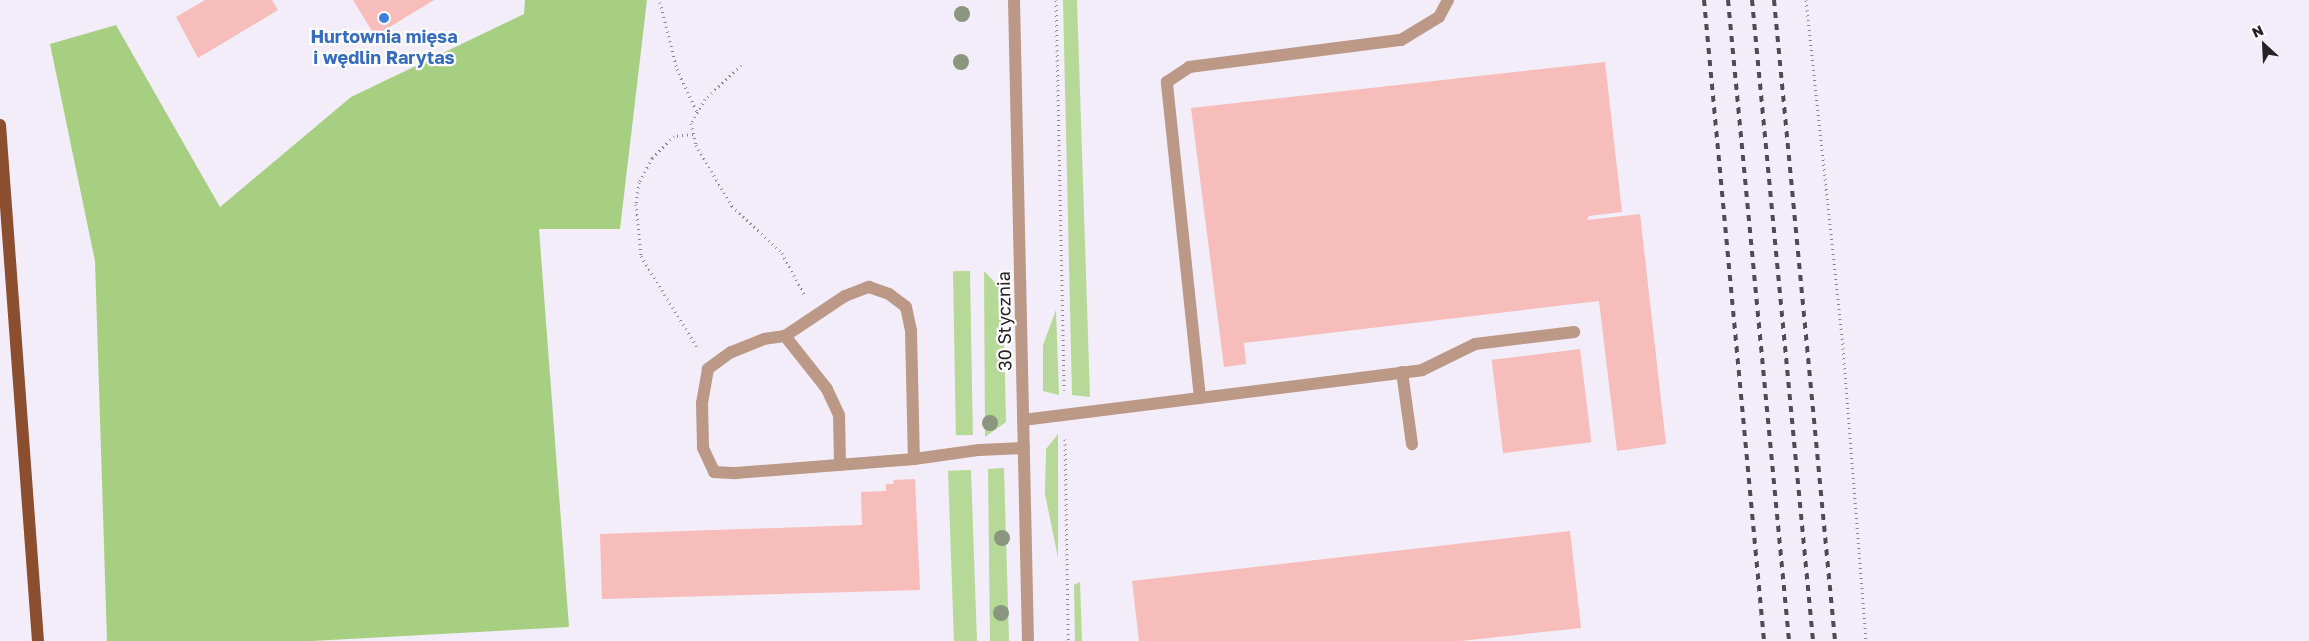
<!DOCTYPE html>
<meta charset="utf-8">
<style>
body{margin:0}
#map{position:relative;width:2309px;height:641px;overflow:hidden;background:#f3edfa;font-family:"Golos Text",sans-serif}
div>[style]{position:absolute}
.green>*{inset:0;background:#b6d998;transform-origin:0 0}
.forest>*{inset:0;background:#a7cf82}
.building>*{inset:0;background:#f6bdba;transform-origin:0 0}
.path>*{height:3px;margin-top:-1.5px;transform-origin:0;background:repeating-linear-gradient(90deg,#8a868f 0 1px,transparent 0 5px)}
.minor>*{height:12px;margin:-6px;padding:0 6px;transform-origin:6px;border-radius:6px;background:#bc9887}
.major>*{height:12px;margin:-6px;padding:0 6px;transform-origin:6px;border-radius:6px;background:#8b4e2e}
.rail>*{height:4px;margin-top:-2px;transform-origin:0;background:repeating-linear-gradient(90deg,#4e4b52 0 6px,transparent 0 12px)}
.trees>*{width:16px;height:16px;margin:-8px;border-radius:50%;background:#8a967e}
.dots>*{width:14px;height:14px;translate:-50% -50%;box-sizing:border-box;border:2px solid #fff;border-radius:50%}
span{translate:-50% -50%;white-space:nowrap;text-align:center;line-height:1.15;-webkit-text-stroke:4.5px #fff;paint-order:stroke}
.shop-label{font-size:18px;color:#366cbe;font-weight:700}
.street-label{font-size:18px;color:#242227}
.north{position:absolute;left:2239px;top:20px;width:50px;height:50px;-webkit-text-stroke:4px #fff;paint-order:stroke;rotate:335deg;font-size:14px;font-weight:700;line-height:20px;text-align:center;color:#242227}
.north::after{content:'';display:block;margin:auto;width:18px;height:22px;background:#242227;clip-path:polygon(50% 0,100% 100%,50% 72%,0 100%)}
</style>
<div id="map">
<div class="green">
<i style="clip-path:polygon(1063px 0,1077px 0,1090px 397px,1072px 395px)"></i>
<i style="left:970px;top:271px;width:164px;height:17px;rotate:89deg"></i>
<i style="clip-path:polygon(984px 271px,1003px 291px,1006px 422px,985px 437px)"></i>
<i style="clip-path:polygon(1056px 310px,1059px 395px,1043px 391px,1043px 345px)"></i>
<i style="clip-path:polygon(1058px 434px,1058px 558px,1045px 494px,1046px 449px)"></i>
<i style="clip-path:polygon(1004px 468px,1009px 641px,990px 641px,988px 469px)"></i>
<i style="left:971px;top:470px;width:171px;height:23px;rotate:88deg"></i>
<i style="clip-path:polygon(1080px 582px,1082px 641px,1075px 641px,1074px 585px)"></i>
</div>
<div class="forest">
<i style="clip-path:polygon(525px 0,647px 0,620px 229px,539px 229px,569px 627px,312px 641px,107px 641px,95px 261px,50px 44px,116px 25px,220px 207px,351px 97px,524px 14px)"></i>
</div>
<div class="building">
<i style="clip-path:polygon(205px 0,272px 0,278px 10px,198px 58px,176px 17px)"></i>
<i style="clip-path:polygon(353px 0,434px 0,375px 36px)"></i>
<i style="clip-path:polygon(1605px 62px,1622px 212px,1589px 216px,1587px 220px,1640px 214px,1666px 444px,1617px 451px,1599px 301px,1244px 343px,1246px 364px,1224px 367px,1191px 108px)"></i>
<i style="left:1580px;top:349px;width:94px;height:89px;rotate:83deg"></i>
<i style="clip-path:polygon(915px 479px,920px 590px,602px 599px,600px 534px,862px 525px,861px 492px,886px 491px,886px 484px,894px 484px,893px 480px)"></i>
<i style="clip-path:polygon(1570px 531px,1581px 628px,1460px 641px,1139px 641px,1132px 581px)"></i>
</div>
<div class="path">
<i style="left:1056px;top:0;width:390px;rotate:88.8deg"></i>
<i style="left:1806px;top:0;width:350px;rotate:83.9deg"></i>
<i style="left:1843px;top:348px;width:294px;rotate:85.5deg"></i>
<i style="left:660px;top:2px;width:69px;rotate:75.8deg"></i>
<i style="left:677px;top:69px;width:47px;rotate:65.1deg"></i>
<i style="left:741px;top:65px;width:50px;rotate:136.6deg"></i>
<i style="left:705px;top:99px;width:28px;rotate:120deg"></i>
<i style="left:691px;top:123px;width:23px;rotate:77deg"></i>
<i style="left:696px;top:145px;width:71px;rotate:59.5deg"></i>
<i style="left:732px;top:206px;width:69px;rotate:43.2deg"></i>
<i style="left:782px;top:253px;width:47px;rotate:61.8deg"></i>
<i style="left:693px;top:134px;width:19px;rotate:174deg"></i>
<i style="left:674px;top:136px;width:31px;rotate:135deg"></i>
<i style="left:652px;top:158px;width:27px;rotate:118deg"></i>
<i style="left:639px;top:182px;width:22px;rotate:98deg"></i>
<i style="left:636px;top:204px;width:52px;rotate:84.5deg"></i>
<i style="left:641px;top:256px;width:107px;rotate:58.4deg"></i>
<i style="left:1065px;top:439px;width:202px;rotate:89.1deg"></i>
</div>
<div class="minor">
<i style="left:1014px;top:0;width:641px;rotate:88.75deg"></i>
<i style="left:785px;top:336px;width:72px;rotate:-33.7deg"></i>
<i style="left:845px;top:296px;width:26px;rotate:-21deg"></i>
<i style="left:869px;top:287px;width:21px;rotate:19deg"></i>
<i style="left:889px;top:294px;width:21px;rotate:37deg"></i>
<i style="left:906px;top:307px;width:25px;rotate:78deg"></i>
<i style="left:911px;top:331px;width:128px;rotate:88.7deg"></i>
<i style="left:1402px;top:372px;width:73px;rotate:82.1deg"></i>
<i style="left:1200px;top:398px;width:318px;rotate:-96deg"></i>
<i style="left:1167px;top:82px;width:27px;rotate:-34deg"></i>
<i style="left:1189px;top:67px;width:214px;rotate:-7.3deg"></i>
<i style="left:1401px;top:40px;width:44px;rotate:-31.2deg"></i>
<i style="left:1439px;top:17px;width:19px;rotate:-62deg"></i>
<i style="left:1023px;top:420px;width:402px;rotate:-7.1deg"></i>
<i style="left:1422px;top:370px;width:59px;rotate:-26.1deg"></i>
<i style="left:1475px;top:344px;width:100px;rotate:-6.9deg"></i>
<i style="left:840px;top:465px;width:50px;rotate:-91.1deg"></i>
<i style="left:839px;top:415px;width:29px;rotate:-115deg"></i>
<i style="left:827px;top:389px;width:68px;rotate:-128.4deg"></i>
<i style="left:785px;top:336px;width:21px;rotate:172deg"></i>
<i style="left:764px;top:339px;width:35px;rotate:158deg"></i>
<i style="left:731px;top:352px;width:29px;rotate:144deg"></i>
<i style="left:708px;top:369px;width:35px;rotate:100deg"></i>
<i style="left:702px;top:403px;width:45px;rotate:88.7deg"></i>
<i style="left:703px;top:448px;width:26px;rotate:65deg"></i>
<i style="left:714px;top:472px;width:22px;rotate:3deg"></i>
<i style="left:736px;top:473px;width:179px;rotate:-4.5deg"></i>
<i style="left:914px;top:459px;width:66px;rotate:-7.9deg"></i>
<i style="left:979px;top:450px;width:45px;rotate:-2.5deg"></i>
</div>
<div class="major">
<i style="left:0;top:125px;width:517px;rotate:85.79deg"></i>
</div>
<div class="rail">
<i style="left:1704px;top:0;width:644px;rotate:84.65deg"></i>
<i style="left:1728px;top:0;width:644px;rotate:84.56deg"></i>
<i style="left:1752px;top:0;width:644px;rotate:84.56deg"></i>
<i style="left:1774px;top:0;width:644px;rotate:84.56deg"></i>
</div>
<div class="trees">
<i style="left:962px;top:14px"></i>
<i style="left:961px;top:62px"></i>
<i style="left:990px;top:423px"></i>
<i style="left:1002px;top:538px"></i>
<i style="left:1001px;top:613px"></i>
</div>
<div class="dots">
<i style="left:384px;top:18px;background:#3f7fe0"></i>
</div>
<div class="shop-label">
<span style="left:384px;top:47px">Hurtownia mięsa<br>i wędlin Rarytas</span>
</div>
<div class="street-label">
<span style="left:1004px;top:321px;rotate:-91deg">30 Stycznia</span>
</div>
<div class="north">N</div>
</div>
